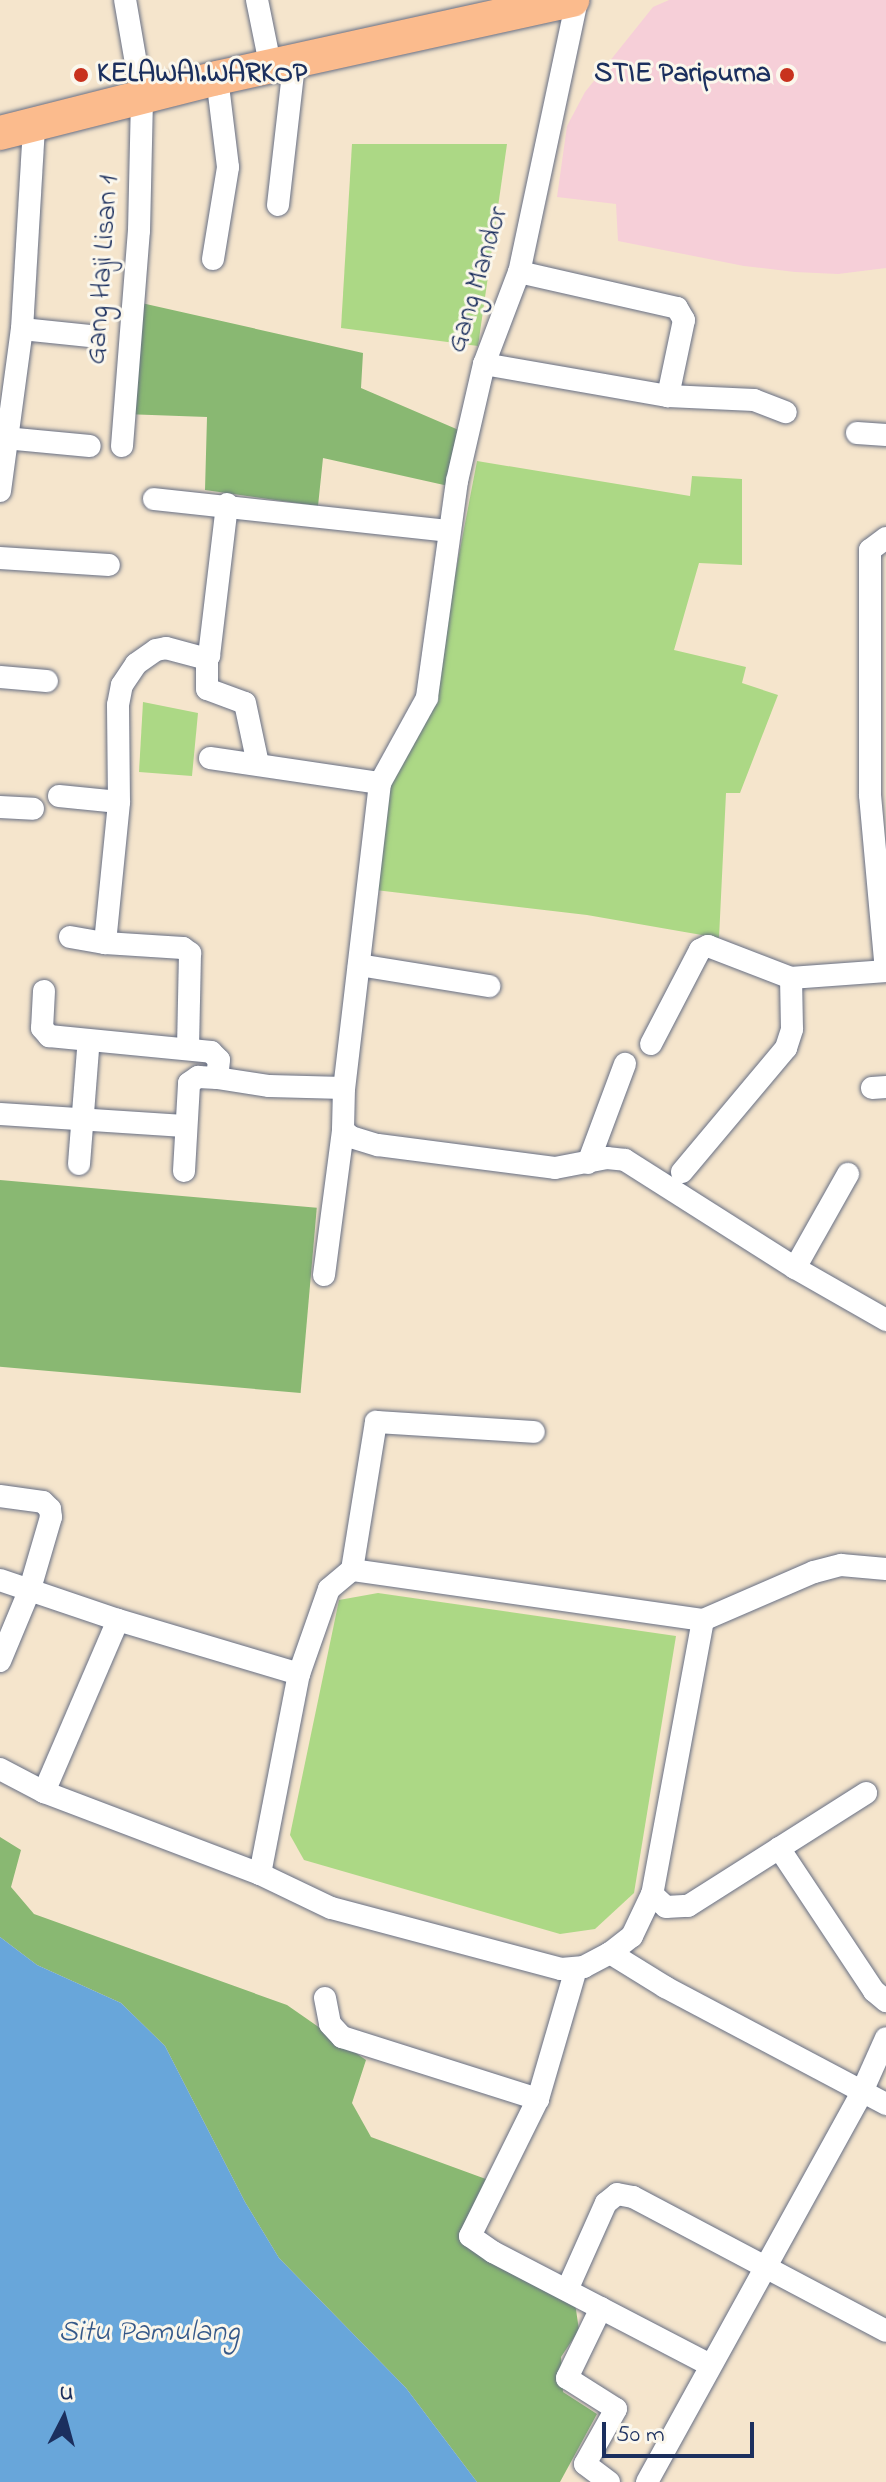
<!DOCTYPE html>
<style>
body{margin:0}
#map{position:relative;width:886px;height:2482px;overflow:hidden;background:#f5e5cc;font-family:"Indie Flower",sans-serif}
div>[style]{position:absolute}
.built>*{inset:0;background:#f6cfd8}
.green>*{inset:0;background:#acd885}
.forest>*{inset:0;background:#89b872;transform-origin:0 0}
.water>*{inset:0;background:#68a6da}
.roads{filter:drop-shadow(0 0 2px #676f84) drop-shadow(0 0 2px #676f84)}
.street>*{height:22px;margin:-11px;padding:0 11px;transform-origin:11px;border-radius:11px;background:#fff}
.primary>*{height:34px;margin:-17px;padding:0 17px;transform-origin:17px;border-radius:17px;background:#fbbb8d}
.dots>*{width:22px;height:22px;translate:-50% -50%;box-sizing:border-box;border:4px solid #fbf7ec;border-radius:50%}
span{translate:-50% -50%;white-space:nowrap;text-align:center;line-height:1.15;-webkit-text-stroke:6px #fbf7ec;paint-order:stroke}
.poi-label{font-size:28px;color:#1b2f5e;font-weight:700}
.left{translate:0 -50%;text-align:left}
.right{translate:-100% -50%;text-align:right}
.street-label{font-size:28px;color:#1b2f5e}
.water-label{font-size:30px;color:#365989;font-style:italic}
.north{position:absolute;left:24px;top:2378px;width:80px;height:80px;-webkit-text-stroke:6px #fbf7ec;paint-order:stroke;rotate:6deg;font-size:22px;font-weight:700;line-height:32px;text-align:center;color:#1b2f5e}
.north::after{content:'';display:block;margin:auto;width:28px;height:36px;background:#1b2f5e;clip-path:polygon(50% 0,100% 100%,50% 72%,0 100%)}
.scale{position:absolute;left:602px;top:2422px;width:152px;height:36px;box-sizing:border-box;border:4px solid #1b2f5e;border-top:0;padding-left:10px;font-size:24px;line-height:28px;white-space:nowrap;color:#1b2f5e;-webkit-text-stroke:6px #fbf7ec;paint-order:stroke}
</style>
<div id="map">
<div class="built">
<i style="clip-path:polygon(669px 0,886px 0,886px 268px,838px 274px,795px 272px,744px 266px,618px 241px,616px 204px,557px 197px,567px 126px,585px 92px,653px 7px)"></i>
</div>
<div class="green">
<i style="clip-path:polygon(352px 144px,507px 144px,478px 346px,341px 328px)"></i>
<i style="clip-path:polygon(477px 461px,690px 496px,692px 476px,742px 479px,742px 565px,699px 563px,674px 650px,746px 667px,742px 683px,778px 695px,740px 793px,726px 793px,719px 938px,587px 915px,367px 889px,384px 785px,433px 690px)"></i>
<i style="clip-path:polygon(143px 702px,198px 713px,192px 776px,139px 772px)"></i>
<i style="clip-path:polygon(378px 1593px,676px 1636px,634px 1893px,595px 1929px,560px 1934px,304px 1860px,290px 1835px,339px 1600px)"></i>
</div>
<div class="forest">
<i style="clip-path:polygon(137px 302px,363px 353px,361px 388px,468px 434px,453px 487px,323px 458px,318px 506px,205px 490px,207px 417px,124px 414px)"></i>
<i style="left:0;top:1180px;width:318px;height:186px;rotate:5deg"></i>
<i style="clip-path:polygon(0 1837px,21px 1850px,11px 1887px,34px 1914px,287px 2005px,366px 2060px,352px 2103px,371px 2137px,494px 2182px,485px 2213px,484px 2248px,575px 2303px,579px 2330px,561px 2357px,563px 2392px,597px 2414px,560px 2482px,477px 2482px,406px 2388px,279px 2258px,245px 2202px,165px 2046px,121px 2003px,37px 1965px,0 1937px)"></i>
</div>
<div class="water">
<i style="clip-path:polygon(0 1937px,37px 1965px,121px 2003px,165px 2046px,245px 2202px,279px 2258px,406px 2388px,477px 2482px,0 2482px)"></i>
</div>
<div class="roads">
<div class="street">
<i style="left:257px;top:0;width:70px;rotate:78.5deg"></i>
<i style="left:577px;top:0;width:278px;rotate:102deg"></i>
<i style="left:519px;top:272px;width:98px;rotate:110.8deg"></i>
<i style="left:484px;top:364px;width:120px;rotate:103deg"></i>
<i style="left:457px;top:481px;width:219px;rotate:97.9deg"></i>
<i style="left:427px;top:698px;width:97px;rotate:118.9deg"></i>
<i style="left:380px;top:783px;width:307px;rotate:96.7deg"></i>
<i style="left:344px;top:1088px;width:42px;rotate:91.4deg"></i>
<i style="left:343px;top:1130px;width:11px;rotate:41deg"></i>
<i style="left:351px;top:1137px;width:28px;rotate:17deg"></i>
<i style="left:378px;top:1145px;width:178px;rotate:7.4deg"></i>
<i style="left:555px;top:1168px;width:53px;rotate:-10.9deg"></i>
<i style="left:607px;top:1158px;width:18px;rotate:6deg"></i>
<i style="left:625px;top:1160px;width:201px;rotate:32.4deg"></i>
<i style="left:795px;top:1268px;width:105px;rotate:29.7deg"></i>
<i style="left:278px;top:205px;width:142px;rotate:-83.5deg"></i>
<i style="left:213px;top:259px;width:93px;rotate:-80.7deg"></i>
<i style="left:228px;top:167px;width:90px;rotate:-97deg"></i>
<i style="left:519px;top:272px;width:162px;rotate:12.8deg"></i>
<i style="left:677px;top:308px;width:14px;rotate:60deg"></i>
<i style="left:684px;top:320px;width:78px;rotate:101.9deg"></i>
<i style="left:22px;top:329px;width:68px;rotate:5.9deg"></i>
<i style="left:484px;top:364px;width:187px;rotate:9.9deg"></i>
<i style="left:668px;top:396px;width:86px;rotate:2.7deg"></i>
<i style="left:754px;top:400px;width:34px;rotate:21deg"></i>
<i style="left:857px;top:433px;width:29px;rotate:4deg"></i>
<i style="left:5px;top:438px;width:85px;rotate:5.4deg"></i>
<i style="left:122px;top:446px;width:216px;rotate:-85.5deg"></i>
<i style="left:139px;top:231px;width:133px;rotate:-88.7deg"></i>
<i style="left:142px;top:98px;width:99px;rotate:-99.8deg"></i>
<i style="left:0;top:491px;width:163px;rotate:-82.3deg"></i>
<i style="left:22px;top:329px;width:204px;rotate:-86.6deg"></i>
<i style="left:154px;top:499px;width:296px;rotate:6.2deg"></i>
<i style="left:0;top:558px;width:109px;rotate:3.7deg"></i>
<i style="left:207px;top:659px;width:30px;rotate:90deg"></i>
<i style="left:207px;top:689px;width:40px;rotate:20.2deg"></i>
<i style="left:245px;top:703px;width:62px;rotate:78deg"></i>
<i style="left:0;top:677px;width:47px;rotate:4.9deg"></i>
<i style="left:210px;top:758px;width:172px;rotate:8.4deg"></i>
<i style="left:59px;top:796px;width:60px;rotate:5.7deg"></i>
<i style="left:0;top:807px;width:33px;rotate:3deg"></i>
<i style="left:70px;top:937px;width:36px;rotate:10deg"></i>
<i style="left:105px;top:943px;width:142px;rotate:-84.3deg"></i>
<i style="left:119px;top:802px;width:97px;rotate:-90.6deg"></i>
<i style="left:118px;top:705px;width:20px;rotate:-79deg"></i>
<i style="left:122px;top:685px;width:25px;rotate:-56deg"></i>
<i style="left:136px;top:664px;width:24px;rotate:-35deg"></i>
<i style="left:156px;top:650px;width:10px;rotate:-11deg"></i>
<i style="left:166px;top:648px;width:42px;rotate:15deg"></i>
<i style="left:207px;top:659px;width:4px;rotate:-56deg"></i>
<i style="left:209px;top:656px;width:153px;rotate:-83.2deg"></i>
<i style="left:105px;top:943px;width:78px;rotate:3.7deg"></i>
<i style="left:183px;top:948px;width:9px;rotate:36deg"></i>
<i style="left:190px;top:953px;width:96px;rotate:91.2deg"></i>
<i style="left:359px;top:965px;width:132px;rotate:9.2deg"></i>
<i style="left:886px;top:971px;width:177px;rotate:-95.2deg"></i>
<i style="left:870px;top:795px;width:245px;rotate:-90deg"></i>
<i style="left:870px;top:550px;width:20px;rotate:-37deg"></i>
<i style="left:44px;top:991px;width:37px;rotate:93deg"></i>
<i style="left:42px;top:1028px;width:11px;rotate:49deg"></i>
<i style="left:49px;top:1036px;width:163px;rotate:5.6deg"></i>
<i style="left:211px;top:1052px;width:11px;rotate:45deg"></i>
<i style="left:219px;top:1060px;width:18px;rotate:96deg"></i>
<i style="left:217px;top:1078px;width:53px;rotate:8.7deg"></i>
<i style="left:269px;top:1086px;width:75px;rotate:1.5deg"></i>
<i style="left:651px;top:1044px;width:106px;rotate:-62.5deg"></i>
<i style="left:700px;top:950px;width:9px;rotate:-27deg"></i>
<i style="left:708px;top:946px;width:89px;rotate:21.1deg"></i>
<i style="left:872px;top:1088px;width:14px;rotate:-4deg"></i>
<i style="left:0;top:1114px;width:185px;rotate:3.7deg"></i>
<i style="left:588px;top:1163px;width:106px;rotate:-69.5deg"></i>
<i style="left:79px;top:1164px;width:115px;rotate:-85.5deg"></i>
<i style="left:184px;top:1171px;width:88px;rotate:-86.7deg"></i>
<i style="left:189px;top:1083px;width:11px;rotate:-34deg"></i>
<i style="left:198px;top:1077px;width:19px;rotate:3deg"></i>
<i style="left:682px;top:1172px;width:162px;rotate:-50deg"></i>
<i style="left:786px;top:1048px;width:20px;rotate:-72deg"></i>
<i style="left:792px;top:1029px;width:51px;rotate:-91.1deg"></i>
<i style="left:791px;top:978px;width:95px;rotate:-4.2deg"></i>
<i style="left:795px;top:1268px;width:108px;rotate:-60.6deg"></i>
<i style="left:324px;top:1275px;width:146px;rotate:-82.5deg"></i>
<i style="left:0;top:1496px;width:43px;rotate:7.9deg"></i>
<i style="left:43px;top:1502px;width:10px;rotate:45deg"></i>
<i style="left:50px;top:1509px;width:8px;rotate:83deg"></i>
<i style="left:51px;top:1517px;width:75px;rotate:106.3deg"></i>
<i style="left:30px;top:1589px;width:78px;rotate:112.6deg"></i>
<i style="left:352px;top:1570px;width:355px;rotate:8.1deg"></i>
<i style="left:703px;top:1620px;width:279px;rotate:100.5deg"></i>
<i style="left:652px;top:1894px;width:47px;rotate:115.5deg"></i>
<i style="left:632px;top:1936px;width:28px;rotate:142deg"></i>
<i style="left:610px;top:1953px;width:30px;rotate:152deg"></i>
<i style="left:584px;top:1967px;width:23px;rotate:175deg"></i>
<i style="left:561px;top:1969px;width:238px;rotate:-165.1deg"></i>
<i style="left:331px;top:1908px;width:79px;rotate:-154.4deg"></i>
<i style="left:260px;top:1874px;width:204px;rotate:-79deg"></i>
<i style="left:299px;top:1674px;width:90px;rotate:-70.6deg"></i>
<i style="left:329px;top:1589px;width:30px;rotate:-40deg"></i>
<i style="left:352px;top:1570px;width:150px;rotate:-80.8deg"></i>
<i style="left:376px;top:1422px;width:158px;rotate:3.6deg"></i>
<i style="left:0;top:1580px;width:125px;rotate:18.7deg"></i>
<i style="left:118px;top:1620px;width:189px;rotate:16.6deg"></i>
<i style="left:703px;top:1620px;width:121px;rotate:-23.4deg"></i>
<i style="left:814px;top:1572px;width:28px;rotate:-15deg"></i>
<i style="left:841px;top:1565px;width:45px;rotate:5.1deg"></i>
<i style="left:0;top:1769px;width:50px;rotate:27.6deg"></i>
<i style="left:44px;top:1792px;width:231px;rotate:20.8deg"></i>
<i style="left:44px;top:1792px;width:187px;rotate:-66.7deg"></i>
<i style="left:779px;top:1848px;width:172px;rotate:56.4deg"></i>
<i style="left:874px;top:1991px;width:16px;rotate:40deg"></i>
<i style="left:652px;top:1894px;width:19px;rotate:43deg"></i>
<i style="left:666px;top:1907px;width:22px;rotate:-3deg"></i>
<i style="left:688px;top:1906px;width:211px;rotate:-32.4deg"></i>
<i style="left:610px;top:1953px;width:65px;rotate:31.7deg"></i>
<i style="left:665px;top:1987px;width:250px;rotate:27.9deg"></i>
<i style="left:576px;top:1969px;width:135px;rotate:106.3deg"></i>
<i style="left:538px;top:2099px;width:153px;rotate:116.4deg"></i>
<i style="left:470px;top:2236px;width:28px;rotate:35deg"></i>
<i style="left:493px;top:2252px;width:245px;rotate:27.5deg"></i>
<i style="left:325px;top:1998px;width:26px;rotate:79deg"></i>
<i style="left:330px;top:2024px;width:18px;rotate:47deg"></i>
<i style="left:342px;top:2037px;width:206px;rotate:17.6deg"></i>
<i style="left:567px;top:2290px;width:95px;rotate:-65.9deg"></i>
<i style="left:606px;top:2203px;width:14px;rotate:-39deg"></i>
<i style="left:617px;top:2194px;width:16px;rotate:11deg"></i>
<i style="left:633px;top:2197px;width:286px;rotate:27.9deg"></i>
<i style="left:601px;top:2308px;width:78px;rotate:115.9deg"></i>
<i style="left:567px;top:2378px;width:58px;rotate:32.3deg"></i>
<i style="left:616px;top:2409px;width:63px;rotate:119.4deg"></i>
<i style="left:585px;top:2464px;width:30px;rotate:37deg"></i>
<i style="left:647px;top:2482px;width:443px;rotate:-61.1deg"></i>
<i style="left:861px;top:2094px;width:61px;rotate:-65.9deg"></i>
</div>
<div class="primary">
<i style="left:0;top:133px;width:224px;rotate:-14.2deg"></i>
<i style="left:217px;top:78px;width:364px;rotate:-12.4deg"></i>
</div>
</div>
<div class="dots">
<i style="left:81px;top:75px;background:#c8321e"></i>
<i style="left:787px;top:75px;background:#c8321e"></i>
</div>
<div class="poi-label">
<span class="left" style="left:97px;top:75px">KELAWAI.WARKOP</span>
<span class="right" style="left:771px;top:75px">STIE Paripurna</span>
</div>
<div class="street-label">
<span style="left:104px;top:270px;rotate:-86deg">Gang Haji Lisan 1</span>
<span style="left:479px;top:280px;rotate:-73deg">Gang Mandor</span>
</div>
<div class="water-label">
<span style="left:149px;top:2333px">Situ Pamulang</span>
</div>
<div class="north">U</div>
<div class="scale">50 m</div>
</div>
